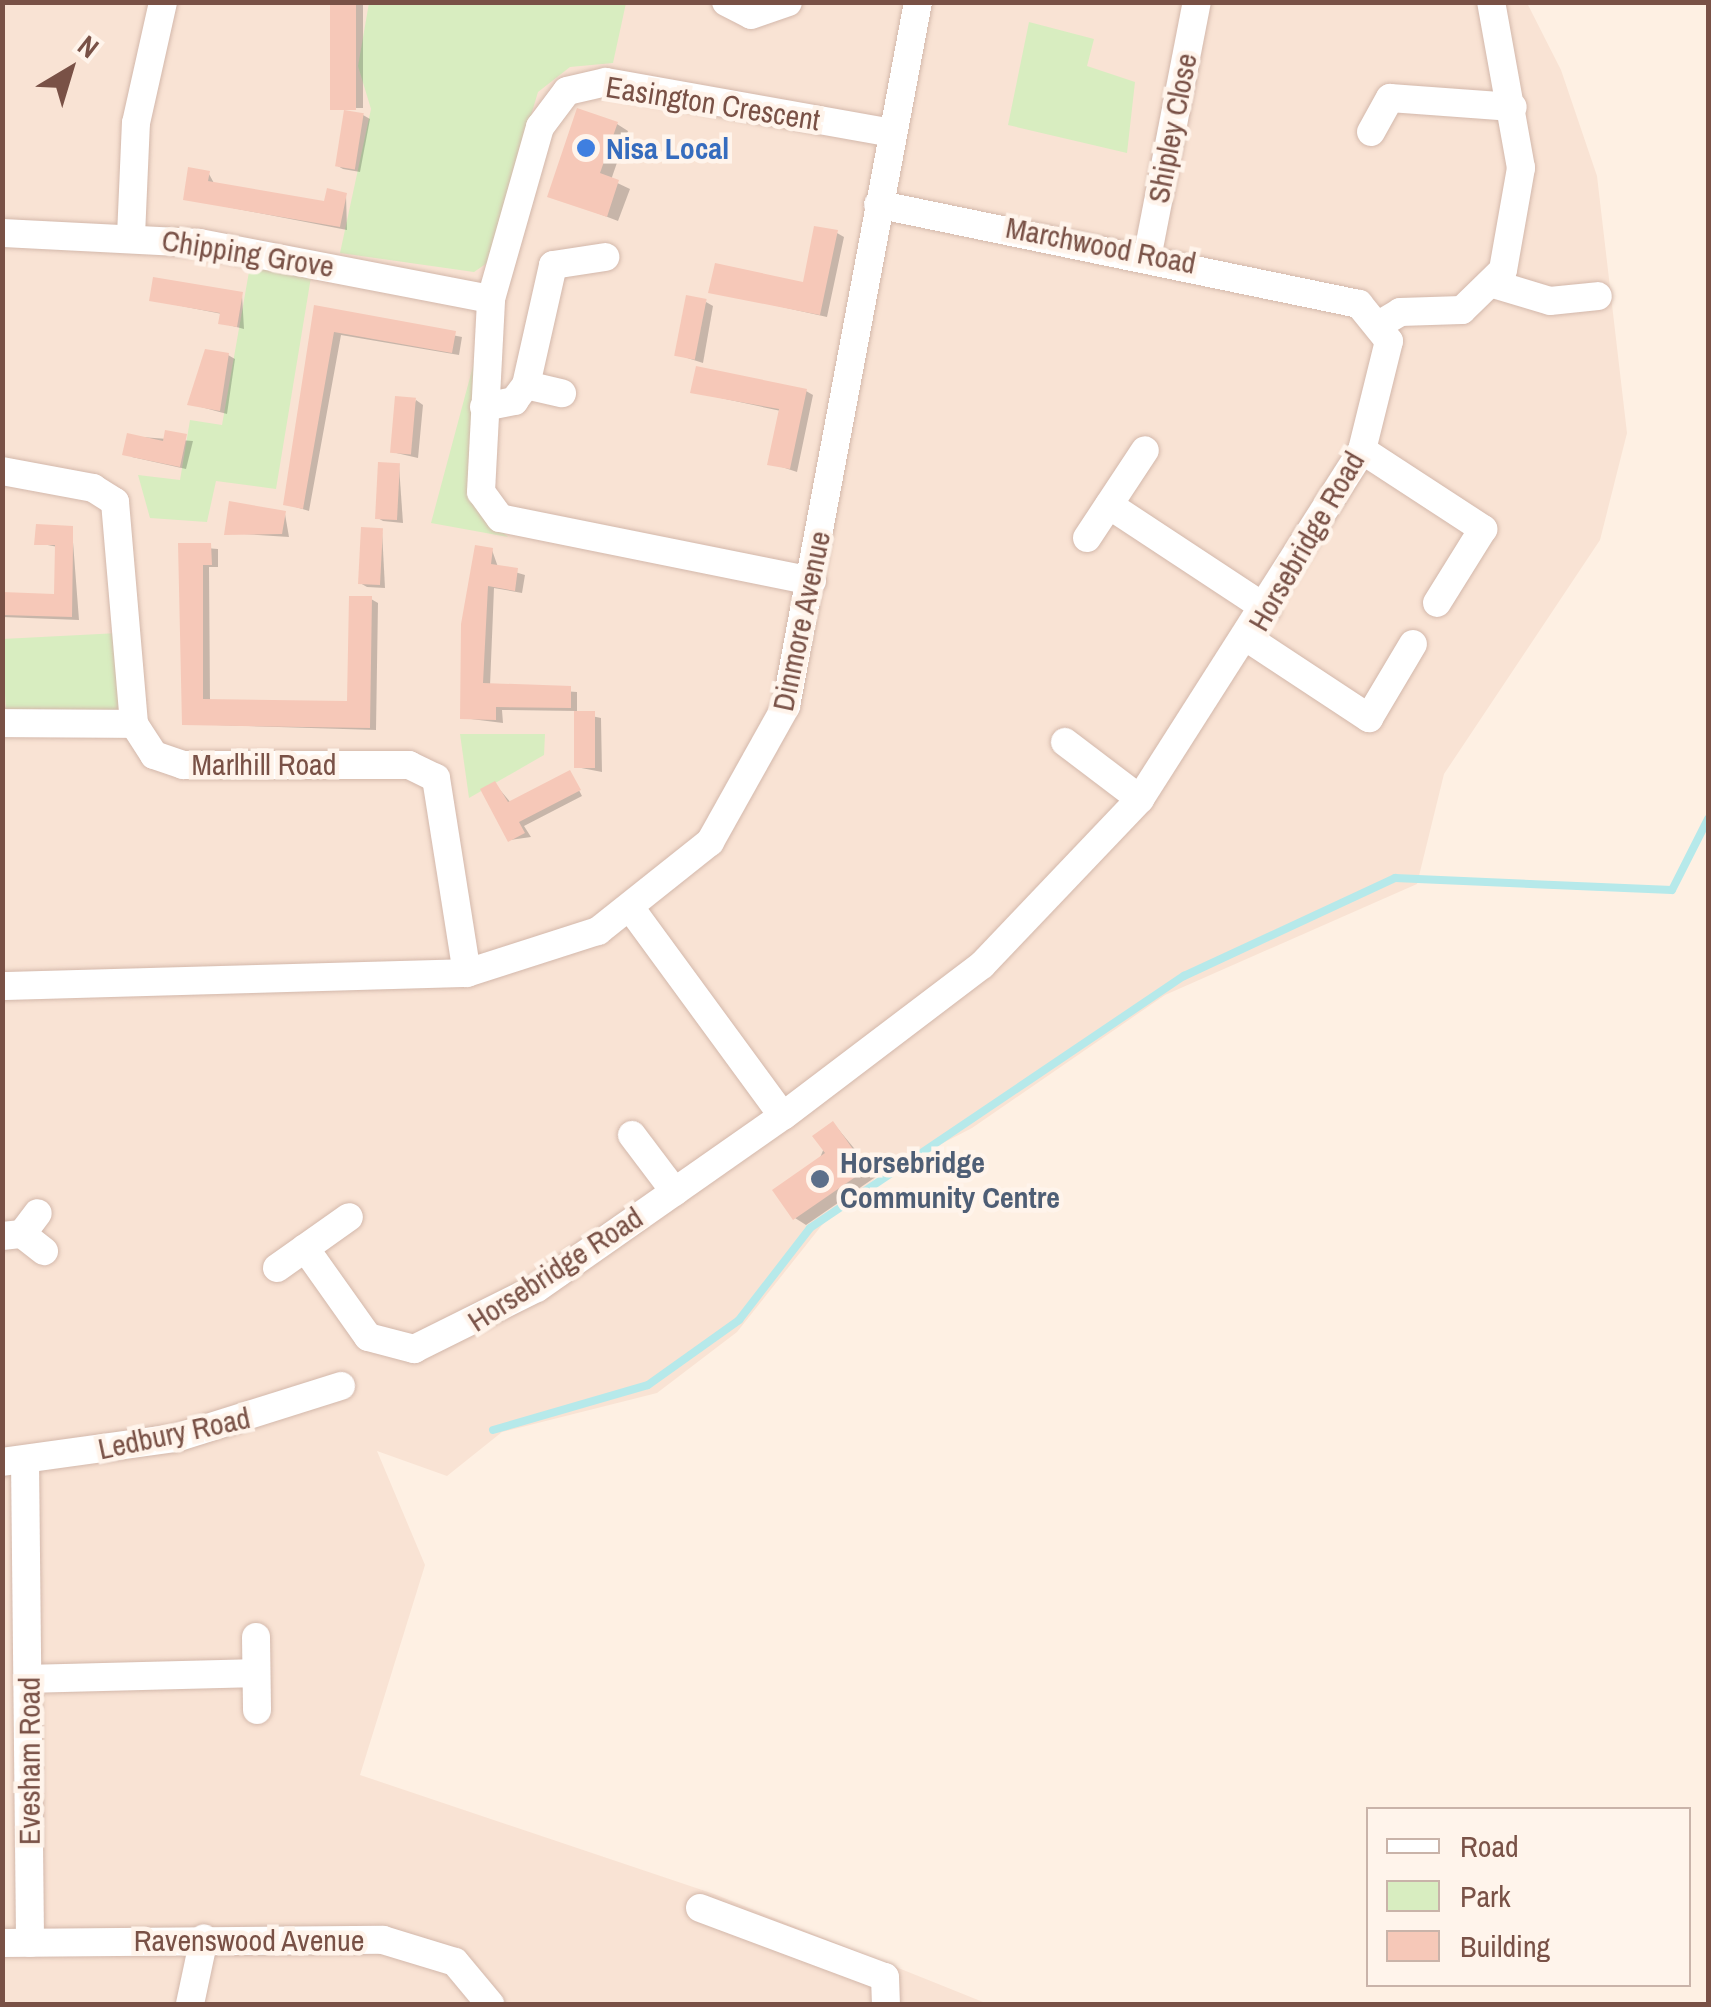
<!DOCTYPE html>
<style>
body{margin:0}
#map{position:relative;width:1711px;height:2007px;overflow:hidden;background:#fef0e3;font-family:"Archivo Narrow",sans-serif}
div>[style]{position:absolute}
.residential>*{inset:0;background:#f9e3d4}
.green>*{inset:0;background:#d8edc0;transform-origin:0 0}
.shadow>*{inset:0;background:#0003;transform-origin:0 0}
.stream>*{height:8px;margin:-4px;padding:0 4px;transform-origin:4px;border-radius:4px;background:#b6e9ea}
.building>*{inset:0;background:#f6c8b8;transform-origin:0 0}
.roads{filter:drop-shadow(0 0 2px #d3b8ab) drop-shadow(0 0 2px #d3b8ab)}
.street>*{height:28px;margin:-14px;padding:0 14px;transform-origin:14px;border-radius:14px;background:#fff}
.dots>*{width:28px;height:28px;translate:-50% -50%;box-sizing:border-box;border:5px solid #fff4eb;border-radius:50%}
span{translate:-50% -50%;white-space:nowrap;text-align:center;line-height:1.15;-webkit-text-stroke:9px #fff4eb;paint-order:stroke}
.street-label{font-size:30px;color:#795146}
.shop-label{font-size:30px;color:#366cbe;font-weight:700}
.left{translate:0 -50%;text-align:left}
.service-label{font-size:30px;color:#4e5e75;font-weight:700}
.frame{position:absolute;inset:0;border:5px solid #795146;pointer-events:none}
.legend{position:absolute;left:1366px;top:1807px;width:325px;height:180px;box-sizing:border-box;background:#fff4eb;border:2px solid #c9b3a9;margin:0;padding:12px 18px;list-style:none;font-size:30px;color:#795146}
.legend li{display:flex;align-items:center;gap:20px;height:50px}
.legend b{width:50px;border:2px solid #c9b3a9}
.north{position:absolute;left:20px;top:20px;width:100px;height:100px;-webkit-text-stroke:8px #fff4eb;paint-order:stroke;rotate:38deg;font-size:28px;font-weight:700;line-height:40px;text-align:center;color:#795146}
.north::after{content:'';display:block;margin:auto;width:35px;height:45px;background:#795146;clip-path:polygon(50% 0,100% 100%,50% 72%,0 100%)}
</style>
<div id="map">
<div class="residential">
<i style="clip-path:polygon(3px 3px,1527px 3px,1561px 70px,1597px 176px,1627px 433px,1600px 540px,1444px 774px,1417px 884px,1165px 995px,972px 1128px,877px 1177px,822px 1225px,737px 1332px,657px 1393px,502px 1432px,447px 1476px,377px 1451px,425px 1565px,360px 1775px,714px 1894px,988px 2004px,3px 2004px)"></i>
</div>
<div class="green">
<i style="clip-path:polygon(369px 3px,626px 3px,613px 63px,570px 67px,538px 92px,487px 263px,474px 272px,340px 253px,371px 109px,358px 66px)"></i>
<i style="clip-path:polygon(1029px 22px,1094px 39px,1087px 66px,1135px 82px,1127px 153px,1008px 125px)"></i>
<i style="clip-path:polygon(250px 266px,311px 277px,276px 489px,216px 481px,207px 522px,150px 518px,138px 475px,180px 480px,190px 420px,222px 425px)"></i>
<i style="clip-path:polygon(491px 299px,481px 511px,508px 537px,431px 523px)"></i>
<i style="left:119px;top:633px;width:86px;height:117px;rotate:87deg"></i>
<i style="clip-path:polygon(460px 734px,545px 734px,544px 755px,469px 798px)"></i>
</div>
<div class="shadow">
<i style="left:332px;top:2px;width:31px;height:106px"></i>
<i style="clip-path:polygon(363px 115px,370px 119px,360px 172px,343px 169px,336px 165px)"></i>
<i style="clip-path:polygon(617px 124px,628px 131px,611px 180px,630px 189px,618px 221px,550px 195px)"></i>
<i style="clip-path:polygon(209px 174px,215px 185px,326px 204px,346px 195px,347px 230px,186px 199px)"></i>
<i style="clip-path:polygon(837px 233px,844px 237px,827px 317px,711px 291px,805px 285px)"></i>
<i style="clip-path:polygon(242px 295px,244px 329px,221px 323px,222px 314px,151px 300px)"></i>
<i style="clip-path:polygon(706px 302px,713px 306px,703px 363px,678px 355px)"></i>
<i style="clip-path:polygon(316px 308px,462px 337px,459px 355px,341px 335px,309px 511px,286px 504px)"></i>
<i style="clip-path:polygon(228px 355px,235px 359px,227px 414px,190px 404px)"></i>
<i style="clip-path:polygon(806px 391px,813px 395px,797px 472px,770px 463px,781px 411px,693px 392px)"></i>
<i style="clip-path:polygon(416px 400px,423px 405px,418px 458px,392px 452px)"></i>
<i style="clip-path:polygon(129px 436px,193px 441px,186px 469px,132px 457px)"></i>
<i style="clip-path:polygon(399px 466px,403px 523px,383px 521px,376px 517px)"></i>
<i style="clip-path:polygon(285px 514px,289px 537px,227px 533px)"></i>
<i style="clip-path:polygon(72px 529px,79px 620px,2px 617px,2px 595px,56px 597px,58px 547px,37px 543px)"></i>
<i style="clip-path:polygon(382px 531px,385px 588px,367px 587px,360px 583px)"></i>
<i style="clip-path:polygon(181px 546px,218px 549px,218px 567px,209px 567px,210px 702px,349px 704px,371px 599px,378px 603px,376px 730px,184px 724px)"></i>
<i style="clip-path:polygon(492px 550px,498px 567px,525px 575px,522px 593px,494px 588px,490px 686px,577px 692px,577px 713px,601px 718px,602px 772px,576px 767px,577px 711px,502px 710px,503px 723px,463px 718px)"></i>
<i style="clip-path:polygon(570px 773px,582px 796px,524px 826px,531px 837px,510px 840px,495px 784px,511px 803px)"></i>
<i style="clip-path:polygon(834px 1124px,877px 1176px,806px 1225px,795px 1218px)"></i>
</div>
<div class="stream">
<i style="left:493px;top:1430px;width:161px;rotate:-16.2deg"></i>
<i style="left:648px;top:1385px;width:112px;rotate:-35.5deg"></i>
<i style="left:739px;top:1320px;width:116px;rotate:-52.3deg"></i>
<i style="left:810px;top:1228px;width:451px;rotate:-34deg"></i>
<i style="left:1184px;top:976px;width:233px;rotate:-24.9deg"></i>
<i style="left:1395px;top:878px;width:277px;rotate:2.5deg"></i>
<i style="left:1672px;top:890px;width:80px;rotate:-63.1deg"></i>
</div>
<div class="building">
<i style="left:330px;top:2px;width:26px;height:108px"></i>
<i style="clip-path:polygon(577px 108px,618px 122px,600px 173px,619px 180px,607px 217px,547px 197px)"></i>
<i style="left:344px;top:110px;width:20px;height:57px;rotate:9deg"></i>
<i style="clip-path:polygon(188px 167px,210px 171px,208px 181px,324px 201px,327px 188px,347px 193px,340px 227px,183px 200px)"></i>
<i style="clip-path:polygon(814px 226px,838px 230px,820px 315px,708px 293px,715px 263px,803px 282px)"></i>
<i style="clip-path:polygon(153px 277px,243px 292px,237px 327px,218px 324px,220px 313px,149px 301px)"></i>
<i style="left:686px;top:295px;width:21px;height:62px;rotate:11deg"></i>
<i style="clip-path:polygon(314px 305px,456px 331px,452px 353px,334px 332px,303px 509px,283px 505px)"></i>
<i style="clip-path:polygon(205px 349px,229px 353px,220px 411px,187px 405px)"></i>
<i style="clip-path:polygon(696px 366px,807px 389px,790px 469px,767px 465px,779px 409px,690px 393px)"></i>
<i style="left:395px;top:396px;width:21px;height:57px;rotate:5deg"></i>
<i style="clip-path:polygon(165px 430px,187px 434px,180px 467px,122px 455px,127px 433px,163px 441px)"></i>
<i style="left:378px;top:462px;width:22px;height:57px;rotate:3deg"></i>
<i style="clip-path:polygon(229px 501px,286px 511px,282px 534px,224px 535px)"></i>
<i style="clip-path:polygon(36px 524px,73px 526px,73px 545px,34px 545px)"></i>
<i style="left:361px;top:527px;width:22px;height:57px;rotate:3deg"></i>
<i style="clip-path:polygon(178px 543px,211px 543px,212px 565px,203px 565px,203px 699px,347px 701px,349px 596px,372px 596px,370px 728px,182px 725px)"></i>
<i style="clip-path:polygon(55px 545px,73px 545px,72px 617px,2px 615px,2px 592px,54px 594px)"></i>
<i style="clip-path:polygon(475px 545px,493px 548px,491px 564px,518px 568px,515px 591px,488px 586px,483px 683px,571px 686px,571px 708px,496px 707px,496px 720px,460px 719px,461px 624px)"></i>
<i style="left:574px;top:711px;width:21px;height:57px"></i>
<i style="clip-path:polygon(570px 770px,581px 790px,519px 822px,525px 833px,508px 842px,480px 789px,495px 781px,508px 802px)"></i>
<i style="clip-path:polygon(833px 1121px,867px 1169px,793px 1220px,772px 1190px,825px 1153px,812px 1136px)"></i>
</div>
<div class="roads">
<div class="street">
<i style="left:726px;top:2px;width:28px;rotate:27deg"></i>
<i style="left:751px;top:15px;width:39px;rotate:-19deg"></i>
<i style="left:1371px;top:132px;width:39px;rotate:-61deg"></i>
<i style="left:1390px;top:98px;width:123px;rotate:4.2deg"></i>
<i style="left:2px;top:233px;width:197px;rotate:2.9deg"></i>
<i style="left:199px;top:243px;width:297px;rotate:10.9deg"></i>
<i style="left:131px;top:236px;width:113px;rotate:-87.5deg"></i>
<i style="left:136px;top:123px;width:124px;rotate:-77.4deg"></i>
<i style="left:1148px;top:253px;width:256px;rotate:-79deg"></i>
<i style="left:1497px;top:285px;width:55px;rotate:16.8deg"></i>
<i style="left:1550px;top:301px;width:48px;rotate:-5.9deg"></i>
<i style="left:1382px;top:323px;width:21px;rotate:-31deg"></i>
<i style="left:1400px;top:312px;width:62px;rotate:-1.8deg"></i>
<i style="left:1462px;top:310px;width:57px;rotate:-44.3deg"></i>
<i style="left:1503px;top:270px;width:104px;rotate:-80deg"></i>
<i style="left:1521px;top:168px;width:169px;rotate:-100.2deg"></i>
<i style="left:526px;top:385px;width:37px;rotate:13deg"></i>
<i style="left:484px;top:407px;width:31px;rotate:-11deg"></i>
<i style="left:514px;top:401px;width:20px;rotate:-53deg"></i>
<i style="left:526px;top:385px;width:123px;rotate:-77.3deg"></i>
<i style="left:553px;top:265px;width:53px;rotate:-8.7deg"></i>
<i style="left:1362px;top:450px;width:145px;rotate:33.1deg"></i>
<i style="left:1483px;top:529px;width:87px;rotate:121.9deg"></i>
<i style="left:2px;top:471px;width:93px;rotate:10.6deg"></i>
<i style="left:93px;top:488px;width:26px;rotate:32deg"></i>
<i style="left:115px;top:502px;width:223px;rotate:85.1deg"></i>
<i style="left:134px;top:724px;width:37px;rotate:57deg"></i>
<i style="left:154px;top:755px;width:31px;rotate:19deg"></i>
<i style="left:183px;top:765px;width:226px"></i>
<i style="left:409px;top:765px;width:30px;rotate:26deg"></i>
<i style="left:436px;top:778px;width:197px;rotate:81deg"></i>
<i style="left:1109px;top:505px;width:189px;rotate:33.4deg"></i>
<i style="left:1087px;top:538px;width:105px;rotate:-56.6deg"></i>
<i style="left:812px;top:581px;width:318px;rotate:-168.6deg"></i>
<i style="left:500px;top:518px;width:32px;rotate:-126deg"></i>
<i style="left:481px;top:492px;width:193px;rotate:-87deg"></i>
<i style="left:491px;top:299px;width:179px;rotate:-74.1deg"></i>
<i style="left:540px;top:127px;width:45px;rotate:-53.1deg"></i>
<i style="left:567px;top:91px;width:40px;rotate:-13deg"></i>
<i style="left:606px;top:82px;width:291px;rotate:10.1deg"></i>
<i style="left:1249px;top:639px;width:144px;rotate:33.4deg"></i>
<i style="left:1369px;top:718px;width:86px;rotate:-59.3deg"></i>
<i style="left:2px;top:723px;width:132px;rotate:0.4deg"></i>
<i style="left:1065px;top:742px;width:94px;rotate:37.2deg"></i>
<i style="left:632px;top:910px;width:255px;rotate:53.8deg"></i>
<i style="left:783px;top:1116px;width:250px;rotate:-37.2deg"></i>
<i style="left:982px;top:965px;width:229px;rotate:-46.4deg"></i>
<i style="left:1140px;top:799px;width:414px;rotate:-57.5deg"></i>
<i style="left:1362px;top:450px;width:112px;rotate:-76.1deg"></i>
<i style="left:1389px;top:341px;width:48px;rotate:-129deg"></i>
<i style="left:1359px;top:304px;width:491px;rotate:-168.3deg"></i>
<i style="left:2px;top:986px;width:465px;rotate:-1.6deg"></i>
<i style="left:467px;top:973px;width:138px;rotate:-17.8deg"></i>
<i style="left:598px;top:931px;width:143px;rotate:-38.5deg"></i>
<i style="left:710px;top:842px;width:156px;rotate:-60.8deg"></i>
<i style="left:786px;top:706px;width:716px;rotate:-79.38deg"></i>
<i style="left:632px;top:1135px;width:71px;rotate:53deg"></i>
<i style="left:22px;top:1234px;width:28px;rotate:38deg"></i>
<i style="left:2px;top:1236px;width:20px;rotate:-6deg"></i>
<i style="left:22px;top:1234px;width:26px;rotate:-53deg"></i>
<i style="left:305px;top:1248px;width:109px;rotate:54.7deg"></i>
<i style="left:368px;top:1337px;width:48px;rotate:14.6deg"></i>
<i style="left:414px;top:1349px;width:137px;rotate:-26.4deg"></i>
<i style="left:537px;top:1288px;width:300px;rotate:-35deg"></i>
<i style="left:277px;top:1268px;width:88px;rotate:-35.3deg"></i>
<i style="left:25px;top:1460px;width:483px;rotate:89.4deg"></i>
<i style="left:2px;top:1462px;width:176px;rotate:-7.9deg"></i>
<i style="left:176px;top:1438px;width:173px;rotate:-17.5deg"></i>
<i style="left:256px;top:1637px;width:73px;rotate:89.2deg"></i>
<i style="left:29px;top:1679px;width:227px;rotate:-1.5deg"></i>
<i style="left:700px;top:1908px;width:197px;rotate:20.5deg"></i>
<i style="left:885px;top:1977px;width:27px;rotate:88deg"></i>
<i style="left:2px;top:1943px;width:381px;rotate:-0.5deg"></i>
<i style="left:383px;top:1940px;width:75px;rotate:17deg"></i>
<i style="left:455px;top:1962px;width:55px;rotate:50.2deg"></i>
<i style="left:190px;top:2004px;width:67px;rotate:-78deg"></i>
</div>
</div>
<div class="dots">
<i style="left:586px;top:148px;background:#3f7fe0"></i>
<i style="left:820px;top:1179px;background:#5c6f8a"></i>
</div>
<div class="street-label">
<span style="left:713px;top:103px;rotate:9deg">Easington Crescent</span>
<span style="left:1172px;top:128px;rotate:-79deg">Shipley Close</span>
<span style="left:1101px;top:245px;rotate:11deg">Marchwood Road</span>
<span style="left:248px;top:253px;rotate:9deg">Chipping Grove</span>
<span style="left:1306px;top:541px;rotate:-60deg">Horsebridge Road</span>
<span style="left:801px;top:621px;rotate:-78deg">Dinmore Avenue</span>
<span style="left:264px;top:764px">Marlhill Road</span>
<span style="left:555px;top:1269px;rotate:-33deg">Horsebridge Road</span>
<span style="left:174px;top:1433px;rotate:-12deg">Ledbury Road</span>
<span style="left:29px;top:1761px;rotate:-90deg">Evesham Road</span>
<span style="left:249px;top:1940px">Ravenswood Avenue</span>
</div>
<div class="shop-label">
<span class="left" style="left:606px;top:148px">Nisa Local</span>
</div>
<div class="service-label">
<span class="left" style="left:840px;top:1179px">Horsebridge<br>Community Centre</span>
</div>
<div class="frame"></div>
<ul class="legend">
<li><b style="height:12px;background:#fff"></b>Road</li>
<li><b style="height:28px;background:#d8edc0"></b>Park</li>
<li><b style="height:28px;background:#f6c8b8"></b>Building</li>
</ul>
<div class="north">N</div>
</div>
